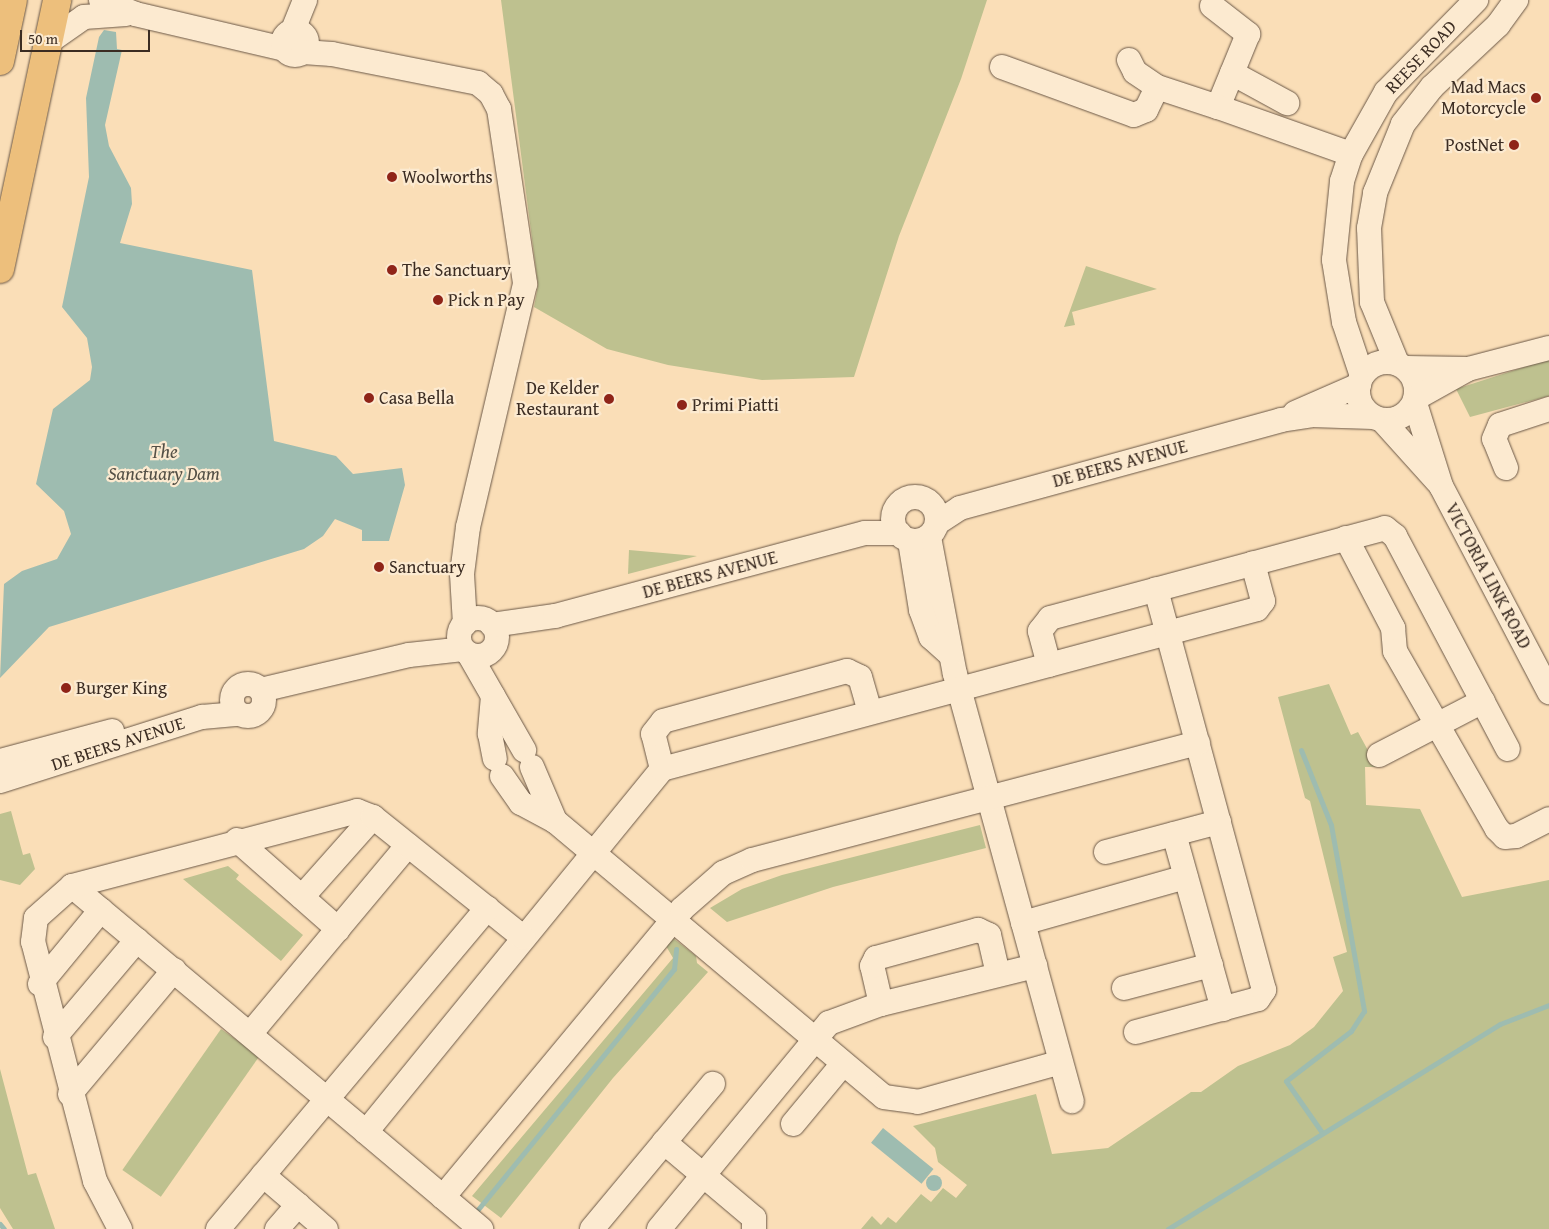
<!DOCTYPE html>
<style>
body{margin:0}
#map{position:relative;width:1549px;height:1229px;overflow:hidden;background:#fadeb7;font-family:"Gentium Book Plus",serif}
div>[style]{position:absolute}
.green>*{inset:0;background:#bec18f;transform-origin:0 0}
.water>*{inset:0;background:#9ebcb0;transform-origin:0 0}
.round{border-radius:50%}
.stream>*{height:5px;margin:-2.5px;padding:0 2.5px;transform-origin:2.5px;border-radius:2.5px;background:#9ebcb0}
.roads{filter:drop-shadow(0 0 1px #6b5847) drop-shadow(0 0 1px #6b5847)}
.minor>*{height:24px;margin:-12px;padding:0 12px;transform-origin:12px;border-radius:12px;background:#fcead0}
.minor>.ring{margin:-12px;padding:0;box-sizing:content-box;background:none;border:24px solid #fcead0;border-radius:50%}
.major>*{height:28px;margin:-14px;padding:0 14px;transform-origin:14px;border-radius:14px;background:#edbf7c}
.dots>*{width:14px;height:14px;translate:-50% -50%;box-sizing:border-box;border:2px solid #fcead0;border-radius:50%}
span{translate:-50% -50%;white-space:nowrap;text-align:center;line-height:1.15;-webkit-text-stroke:4.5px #fcead0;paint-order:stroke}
.street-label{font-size:18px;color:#3b2c22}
.poi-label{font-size:18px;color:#3b2c22}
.right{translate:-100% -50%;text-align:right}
.left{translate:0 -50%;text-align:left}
.water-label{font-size:19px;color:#545046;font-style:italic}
.scale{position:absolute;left:20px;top:30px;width:130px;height:22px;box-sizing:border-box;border:2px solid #3b2c22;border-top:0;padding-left:6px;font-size:15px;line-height:18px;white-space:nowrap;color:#3b2c22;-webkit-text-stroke:4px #fcead0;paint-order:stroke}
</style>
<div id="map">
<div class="green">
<i style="clip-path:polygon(501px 0,987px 0,961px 79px,899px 236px,854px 377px,762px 380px,668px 365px,607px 349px,534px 307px,538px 285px)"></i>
<i style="clip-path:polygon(1086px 266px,1157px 289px,1072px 312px,1075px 325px,1064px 327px)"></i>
<i style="clip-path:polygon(1549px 359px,1549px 396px,1470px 417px,1456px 389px)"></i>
<i style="clip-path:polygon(629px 550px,697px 556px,628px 574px)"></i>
<i style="clip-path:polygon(1329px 684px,1351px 735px,1358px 732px,1377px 767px,1365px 767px,1366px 805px,1420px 809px,1462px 897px,1549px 880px,1549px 1229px,861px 1229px,872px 1216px,881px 1225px,888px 1217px,896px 1223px,921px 1194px,931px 1202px,943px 1188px,956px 1198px,967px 1185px,938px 1162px,935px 1148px,913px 1126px,1036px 1094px,1052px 1154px,1108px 1148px,1191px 1092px,1201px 1092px,1238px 1066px,1290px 1045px,1314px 1027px,1343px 991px,1333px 957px,1347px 952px,1310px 801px,1305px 798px,1278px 697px)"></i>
<i style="clip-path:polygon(11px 811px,23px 855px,30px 853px,35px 869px,20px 885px,0 880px,0 814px)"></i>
<i style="clip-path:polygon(980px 825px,986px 848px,833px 887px,727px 922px,710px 908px,742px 889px,782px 875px)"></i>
<i style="clip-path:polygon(228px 866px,239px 875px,236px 879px,303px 935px,281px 961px,183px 879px)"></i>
<i style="clip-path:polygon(673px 938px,696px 956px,697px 963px,708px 972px,613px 1078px,501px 1218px,472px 1196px,673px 958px,666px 946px)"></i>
<i style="left:221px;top:1029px;width:47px;height:172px;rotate:35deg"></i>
<i style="clip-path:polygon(0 1069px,28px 1175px,36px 1173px,55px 1229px,13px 1229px,0 1208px)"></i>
</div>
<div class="water">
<i style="clip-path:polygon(104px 30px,116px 32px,117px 49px,122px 50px,105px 125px,109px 146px,131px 188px,132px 204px,120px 243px,252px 270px,274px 441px,336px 456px,353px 474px,402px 468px,405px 485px,389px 541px,362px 541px,362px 530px,335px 519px,323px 536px,304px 549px,49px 627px,0 678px,4px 584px,22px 571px,57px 559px,71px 534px,64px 511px,36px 484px,53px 409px,90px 380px,92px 367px,87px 338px,62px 307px,89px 177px,86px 98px,99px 37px)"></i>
<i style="left:883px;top:1128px;width:65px;height:19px;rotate:39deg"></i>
<i class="round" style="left:926px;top:1175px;width:16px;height:16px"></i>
</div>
<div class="stream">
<i style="left:1301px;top:750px;width:81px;rotate:68.2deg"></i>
<i style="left:1331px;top:825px;width:189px;rotate:79.9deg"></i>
<i style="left:1364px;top:1011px;width:24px;rotate:123deg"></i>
<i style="left:1351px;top:1031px;width:82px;rotate:142.4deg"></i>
<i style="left:1286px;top:1081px;width:61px;rotate:55deg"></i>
<i style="left:475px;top:1213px;width:315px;rotate:-50.8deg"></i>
<i style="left:674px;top:969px;width:20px;rotate:-84deg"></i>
<i style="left:0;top:1224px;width:6px;rotate:51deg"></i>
<i style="left:1168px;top:1229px;width:390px;rotate:-31.7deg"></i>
<i style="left:1500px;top:1024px;width:53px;rotate:-21.2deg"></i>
</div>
<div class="roads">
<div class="minor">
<i style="left:101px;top:0;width:37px;rotate:22deg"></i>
<i style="left:135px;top:14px;width:153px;rotate:13.2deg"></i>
<i style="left:1212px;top:6px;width:46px;rotate:37.9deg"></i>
<i style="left:1248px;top:34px;width:79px;rotate:112.3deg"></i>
<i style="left:1218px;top:107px;width:141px;rotate:19.5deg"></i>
<i style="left:293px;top:30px;width:32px;rotate:-68deg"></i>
<i class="ring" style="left:283px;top:31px;width:0;height:0"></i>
<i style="left:47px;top:43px;width:45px;rotate:-35.1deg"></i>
<i style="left:84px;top:17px;width:42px;rotate:-4.1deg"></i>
<i style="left:303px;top:52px;width:29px;rotate:4deg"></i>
<i style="left:332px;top:54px;width:149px;rotate:11.2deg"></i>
<i style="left:478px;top:83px;width:17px;rotate:40deg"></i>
<i style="left:491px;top:94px;width:17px;rotate:62deg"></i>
<i style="left:499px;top:109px;width:177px;rotate:81.5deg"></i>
<i style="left:525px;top:284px;width:250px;rotate:103.2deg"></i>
<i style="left:468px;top:527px;width:47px;rotate:97.3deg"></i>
<i style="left:462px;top:574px;width:50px;rotate:86.6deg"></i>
<i style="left:1129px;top:60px;width:13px;rotate:63deg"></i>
<i style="left:1135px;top:72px;width:27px;rotate:34deg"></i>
<i style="left:1002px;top:67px;width:140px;rotate:20deg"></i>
<i style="left:1134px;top:115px;width:13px;rotate:-23deg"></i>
<i style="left:1146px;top:110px;width:25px;rotate:-64deg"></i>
<i style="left:1157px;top:87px;width:64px;rotate:18.2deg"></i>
<i style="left:1232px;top:73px;width:63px;rotate:28.6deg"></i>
<i class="ring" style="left:1358px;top:362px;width:34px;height:34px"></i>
<i style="left:1397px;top:363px;width:66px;rotate:-112.3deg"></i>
<i style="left:1372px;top:302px;width:74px;rotate:-92.3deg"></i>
<i style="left:1369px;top:228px;width:36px;rotate:-80deg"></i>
<i style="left:1375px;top:193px;width:74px;rotate:-67.9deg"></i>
<i style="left:1403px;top:124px;width:47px;rotate:-51.9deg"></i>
<i style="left:1432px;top:87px;width:91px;rotate:-43.2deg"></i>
<i style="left:1498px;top:25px;width:31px;rotate:-54deg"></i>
<i style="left:1406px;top:368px;width:62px;rotate:0.9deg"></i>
<i style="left:1468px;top:369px;width:84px;rotate:-14.5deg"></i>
<i style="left:1362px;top:376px;width:57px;rotate:-108.4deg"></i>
<i style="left:1344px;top:322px;width:63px;rotate:-99.2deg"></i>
<i style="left:1334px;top:260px;width:79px;rotate:-84.2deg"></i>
<i style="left:1342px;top:181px;width:28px;rotate:-72deg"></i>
<i style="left:1351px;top:154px;width:71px;rotate:-60.6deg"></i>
<i style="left:1386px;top:92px;width:129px;rotate:-45.6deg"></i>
<i style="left:1416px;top:398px;width:60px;rotate:-29.1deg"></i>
<i style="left:1415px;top:403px;width:87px;rotate:72.6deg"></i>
<i style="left:1441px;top:486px;width:233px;rotate:62.3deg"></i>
<i style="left:1295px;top:413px;width:70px;rotate:-23.6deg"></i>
<i style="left:1383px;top:421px;width:81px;rotate:48deg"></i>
<i style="left:1506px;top:468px;width:31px;rotate:-112deg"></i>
<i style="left:1494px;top:439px;width:15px;rotate:-67deg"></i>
<i style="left:1500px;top:425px;width:52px;rotate:-18.1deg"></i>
<i class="ring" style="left:893px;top:497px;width:20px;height:20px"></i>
<i style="left:937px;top:523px;width:27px;rotate:-33deg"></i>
<i style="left:960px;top:508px;width:333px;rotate:-15.3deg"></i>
<i style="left:1281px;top:420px;width:30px;rotate:-9deg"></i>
<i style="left:1311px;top:415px;width:62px;rotate:1.8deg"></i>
<i style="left:929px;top:537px;width:139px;rotate:79.3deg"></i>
<i style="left:955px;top:674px;width:443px;rotate:74.7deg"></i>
<i style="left:1346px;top:538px;width:102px;rotate:62.4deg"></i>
<i style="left:1393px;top:628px;width:23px;rotate:85deg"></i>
<i style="left:1395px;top:651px;width:205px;rotate:60.2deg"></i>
<i style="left:1497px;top:829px;width:11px;rotate:45deg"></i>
<i style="left:1505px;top:837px;width:11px;rotate:-5deg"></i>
<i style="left:1516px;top:836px;width:37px;rotate:-27deg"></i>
<i style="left:910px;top:541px;width:70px;rotate:80.9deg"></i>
<i style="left:921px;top:610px;width:29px;rotate:70deg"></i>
<i style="left:931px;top:637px;width:25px;rotate:42deg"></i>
<i class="ring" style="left:459px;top:618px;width:14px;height:14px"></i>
<i style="left:492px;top:625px;width:64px;rotate:-8.1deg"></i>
<i style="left:555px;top:616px;width:321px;rotate:-15deg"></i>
<i style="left:865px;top:533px;width:34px"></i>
<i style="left:469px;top:654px;width:111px;rotate:60.2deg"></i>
<i style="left:1049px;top:665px;width:35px;rotate:-105deg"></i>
<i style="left:1040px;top:631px;width:16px;rotate:-52deg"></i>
<i style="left:1050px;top:618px;width:347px;rotate:-15deg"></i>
<i style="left:1385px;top:528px;width:13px;rotate:39deg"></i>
<i style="left:1395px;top:536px;width:241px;rotate:62.1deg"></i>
<i class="ring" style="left:232px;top:684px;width:8px;height:8px"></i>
<i style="left:261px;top:690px;width:152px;rotate:-13.3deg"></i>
<i style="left:409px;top:655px;width:54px;rotate:-6.3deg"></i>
<i style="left:493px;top:696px;width:38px;rotate:95deg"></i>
<i style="left:490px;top:734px;width:25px;rotate:79deg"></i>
<i style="left:1379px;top:755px;width:117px;rotate:-27.4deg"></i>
<i style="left:0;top:761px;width:116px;rotate:-15deg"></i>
<i style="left:532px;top:767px;width:59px;rotate:66.9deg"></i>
<i style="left:662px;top:769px;width:36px;rotate:-104deg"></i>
<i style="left:653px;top:734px;width:16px;rotate:-52deg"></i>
<i style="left:663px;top:721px;width:191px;rotate:-15.2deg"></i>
<i style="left:847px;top:671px;width:14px;rotate:25deg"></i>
<i style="left:860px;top:677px;width:36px;rotate:74deg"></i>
<i style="left:502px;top:776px;width:33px;rotate:55deg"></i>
<i style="left:521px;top:803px;width:38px;rotate:28deg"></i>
<i style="left:555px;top:821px;width:429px;rotate:40deg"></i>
<i style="left:884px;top:1097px;width:34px;rotate:8deg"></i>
<i style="left:918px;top:1102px;width:148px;rotate:-15.6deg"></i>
<i style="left:0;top:781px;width:212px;rotate:-17.6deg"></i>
<i style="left:202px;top:717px;width:36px;rotate:-5deg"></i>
<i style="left:1174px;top:834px;width:182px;rotate:74.4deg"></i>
<i style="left:237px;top:840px;width:135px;rotate:41.4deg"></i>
<i style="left:1106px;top:852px;width:117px;rotate:-14.9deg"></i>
<i style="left:72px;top:886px;width:383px;rotate:39.9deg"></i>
<i style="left:366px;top:1132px;width:468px;rotate:-50.8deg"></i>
<i style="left:662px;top:769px;width:616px;rotate:-15.05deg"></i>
<i style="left:1257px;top:609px;width:10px;rotate:-53deg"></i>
<i style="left:1263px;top:601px;width:39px;rotate:-105deg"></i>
<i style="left:302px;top:897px;width:107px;rotate:-48.4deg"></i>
<i style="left:1023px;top:923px;width:169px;rotate:-15.8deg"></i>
<i style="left:40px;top:984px;width:96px;rotate:-50.5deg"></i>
<i style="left:1124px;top:988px;width:90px;rotate:-14.8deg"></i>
<i style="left:881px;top:1004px;width:39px;rotate:-103deg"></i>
<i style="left:872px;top:966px;width:9px;rotate:-63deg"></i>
<i style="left:876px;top:958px;width:106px;rotate:-15.4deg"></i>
<i style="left:978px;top:930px;width:12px;rotate:24deg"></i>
<i style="left:989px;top:935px;width:40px;rotate:77deg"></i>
<i style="left:1136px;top:1032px;width:126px;rotate:-15.1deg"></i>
<i style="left:1258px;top:999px;width:11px;rotate:-56deg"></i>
<i style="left:1264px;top:990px;width:415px;rotate:-105.1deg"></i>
<i style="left:250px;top:1034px;width:246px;rotate:-50.1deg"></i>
<i style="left:55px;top:1037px;width:127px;rotate:-49.8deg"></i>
<i style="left:70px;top:1094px;width:162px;rotate:-50deg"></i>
<i style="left:793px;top:1124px;width:77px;rotate:-50.3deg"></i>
<i style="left:366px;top:1132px;width:101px;rotate:40.2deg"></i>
<i style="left:443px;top:1197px;width:374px;rotate:-50.3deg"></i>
<i style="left:682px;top:909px;width:55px;rotate:-41.3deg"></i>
<i style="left:723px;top:873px;width:32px;rotate:-24deg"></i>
<i style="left:752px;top:860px;width:461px;rotate:-14.7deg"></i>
<i style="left:664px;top:1142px;width:118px;rotate:40.2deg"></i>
<i style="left:754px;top:1218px;width:11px;rotate:90deg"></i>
<i style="left:263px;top:1175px;width:46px;rotate:40.6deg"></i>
<i style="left:443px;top:1197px;width:50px;rotate:40.1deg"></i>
<i style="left:120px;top:1229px;width:54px;rotate:-117.5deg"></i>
<i style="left:95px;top:1181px;width:247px;rotate:-104.5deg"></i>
<i style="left:33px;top:942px;width:24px;rotate:-83deg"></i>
<i style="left:36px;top:918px;width:48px;rotate:-41.6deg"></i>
<i style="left:72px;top:886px;width:295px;rotate:-14.7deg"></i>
<i style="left:357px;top:811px;width:17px;rotate:21deg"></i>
<i style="left:373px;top:817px;width:192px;rotate:38.7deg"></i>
<i style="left:218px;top:1229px;width:419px;rotate:-50deg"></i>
<i style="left:277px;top:1229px;width:32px;rotate:-49deg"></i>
<i style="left:298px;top:1205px;width:37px;rotate:41deg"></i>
<i style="left:592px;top:1229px;width:189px;rotate:-50.2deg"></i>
<i style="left:659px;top:1229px;width:267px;rotate:-50.5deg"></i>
<i style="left:829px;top:1023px;width:55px;rotate:-20.1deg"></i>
<i style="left:881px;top:1004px;width:159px;rotate:-13.9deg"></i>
</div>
<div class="major">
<i style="left:0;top:61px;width:62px;rotate:-78deg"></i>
<i style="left:0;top:269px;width:275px;rotate:-78deg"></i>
</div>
</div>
<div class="dots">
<i style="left:1536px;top:98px;background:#8f2418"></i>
<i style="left:1514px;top:145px;background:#8f2418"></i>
<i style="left:392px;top:177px;background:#8f2418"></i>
<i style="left:392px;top:270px;background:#8f2418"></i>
<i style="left:438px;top:300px;background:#8f2418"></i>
<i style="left:369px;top:398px;background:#8f2418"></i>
<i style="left:609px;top:399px;background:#8f2418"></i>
<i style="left:682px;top:405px;background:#8f2418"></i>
<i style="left:379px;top:567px;background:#8f2418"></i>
<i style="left:66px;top:688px;background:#8f2418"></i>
</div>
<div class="street-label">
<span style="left:1421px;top:57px;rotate:-46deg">REESE ROAD</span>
<span style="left:1120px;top:464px;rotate:-15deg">DE BEERS AVENUE</span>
<span style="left:710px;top:575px;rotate:-15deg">DE BEERS AVENUE</span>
<span style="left:1488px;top:576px;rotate:62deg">VICTORIA LINK ROAD</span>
<span style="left:118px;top:744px;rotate:-18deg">DE BEERS AVENUE</span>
</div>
<div class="poi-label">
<span class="right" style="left:1526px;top:98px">Mad Macs<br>Motorcycle</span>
<span class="right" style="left:1504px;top:145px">PostNet</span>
<span class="left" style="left:402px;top:177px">Woolworths</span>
<span class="left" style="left:402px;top:270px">The Sanctuary</span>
<span class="left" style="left:448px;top:300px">Pick n Pay</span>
<span class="right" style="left:599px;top:399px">De Kelder<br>Restaurant</span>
<span class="left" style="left:379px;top:398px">Casa Bella</span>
<span class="left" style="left:692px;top:405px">Primi Piatti</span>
<span class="left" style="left:389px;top:567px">Sanctuary</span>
<span class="left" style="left:76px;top:688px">Burger King</span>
</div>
<div class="water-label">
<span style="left:164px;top:463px">The<br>Sanctuary Dam</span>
</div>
<div class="scale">50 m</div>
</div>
